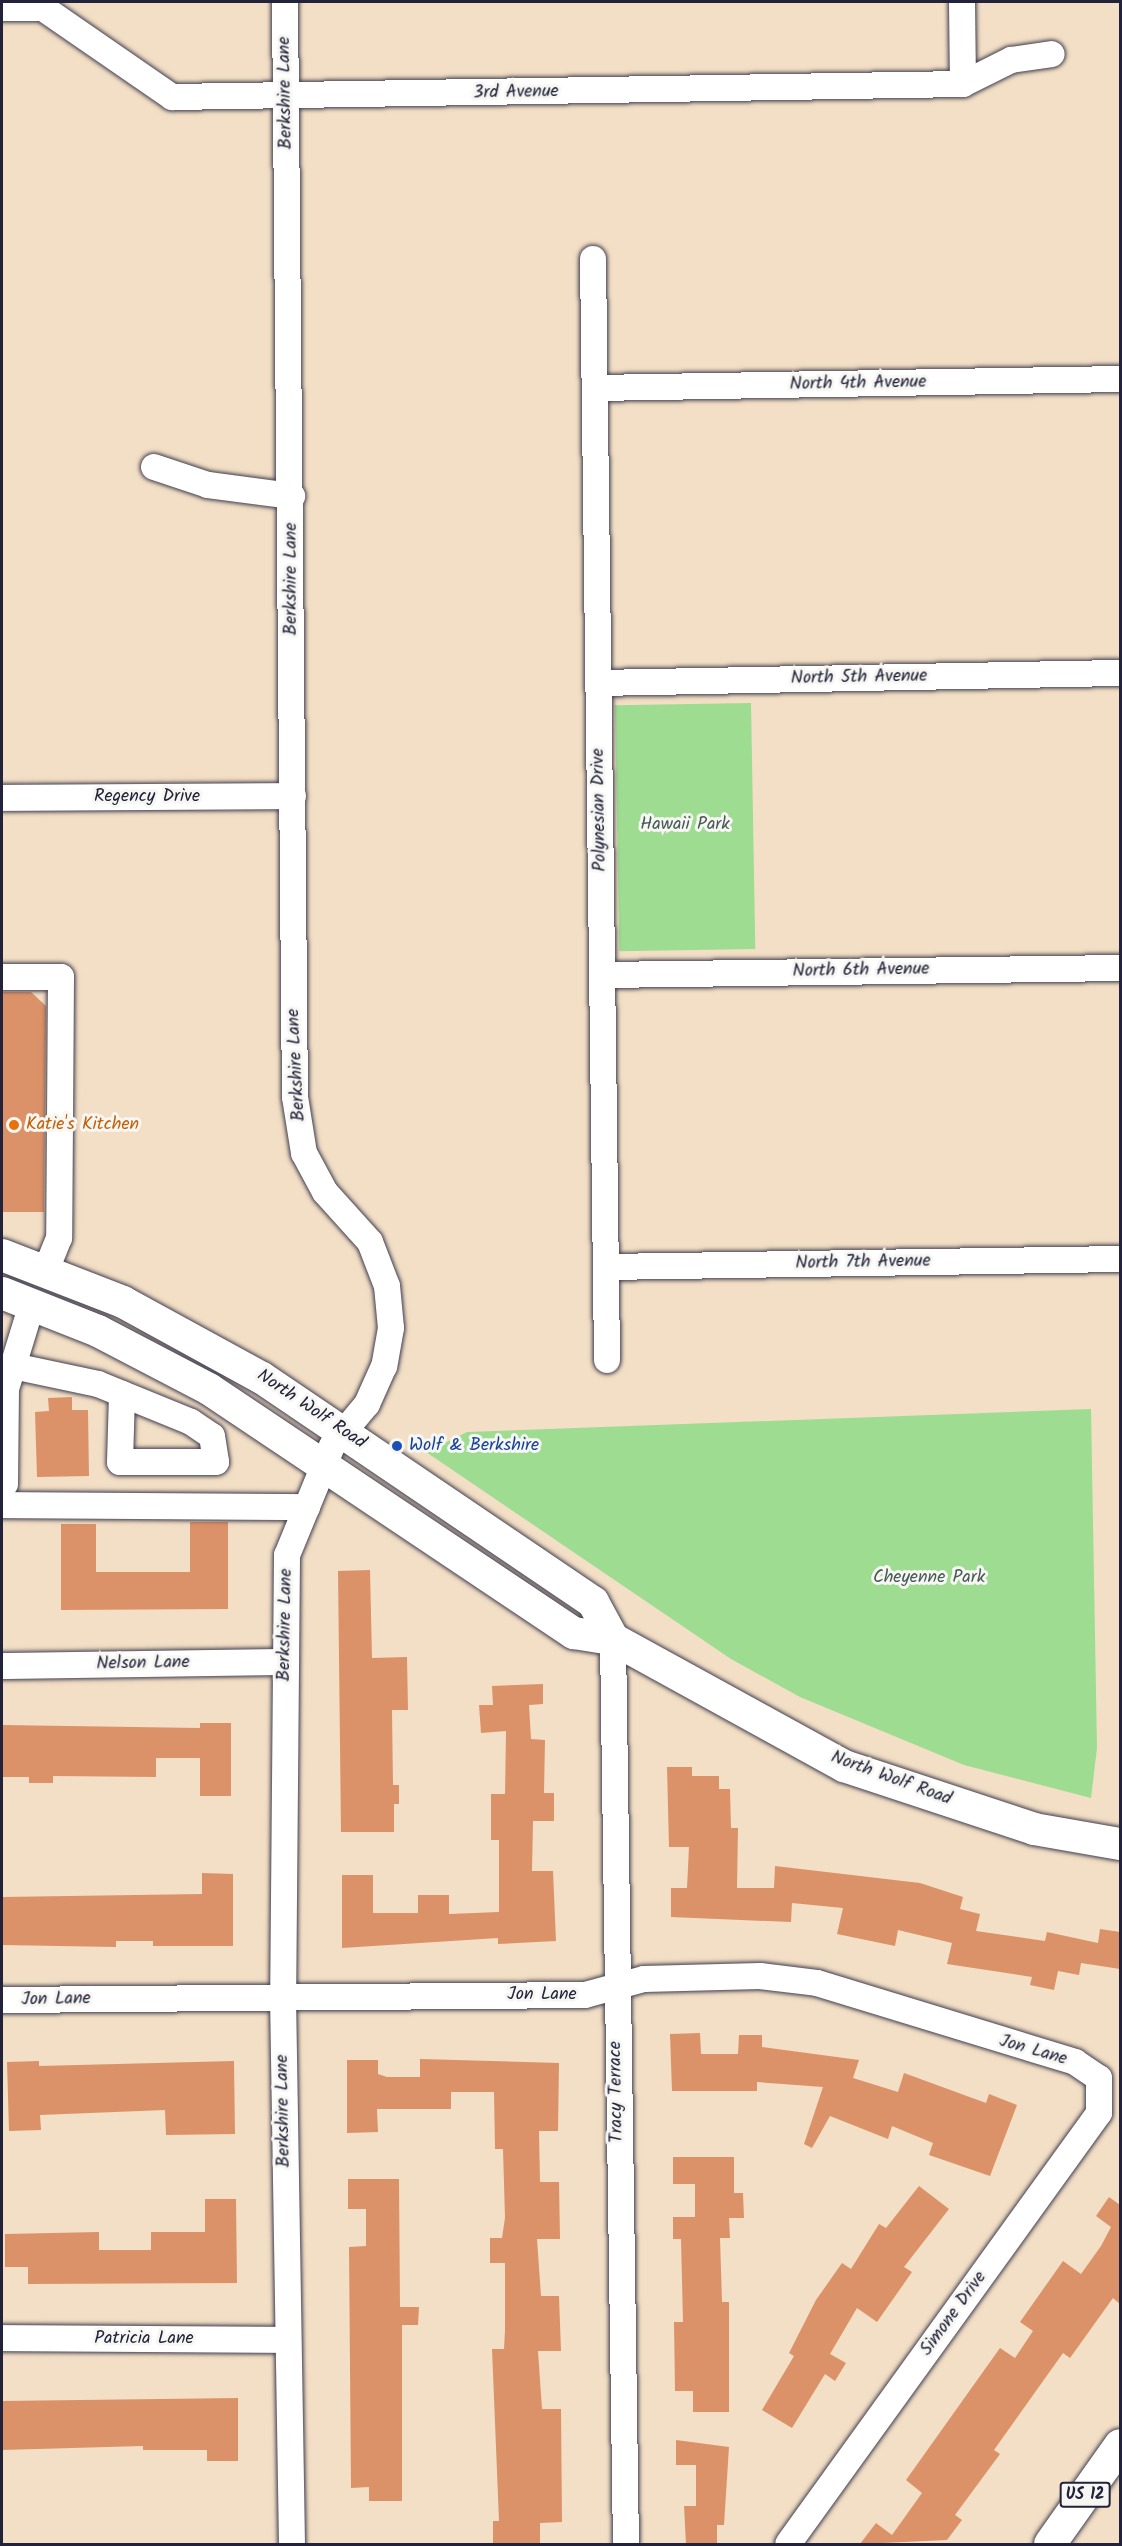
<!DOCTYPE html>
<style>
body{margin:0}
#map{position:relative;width:1122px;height:2546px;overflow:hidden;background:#f3dfc5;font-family:Kalam,sans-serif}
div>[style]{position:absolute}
.green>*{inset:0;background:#9edc91;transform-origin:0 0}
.building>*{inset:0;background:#db9268}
.roads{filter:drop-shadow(0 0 2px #413e50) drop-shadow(0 0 2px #413e50)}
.minor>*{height:26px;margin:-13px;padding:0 13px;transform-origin:13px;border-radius:13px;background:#fff}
.major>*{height:32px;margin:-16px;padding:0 16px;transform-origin:16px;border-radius:16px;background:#fff}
.dots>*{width:16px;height:16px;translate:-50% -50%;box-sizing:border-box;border:3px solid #f6f6f2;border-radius:50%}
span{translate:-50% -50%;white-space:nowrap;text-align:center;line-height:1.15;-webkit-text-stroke:6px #f6f6f2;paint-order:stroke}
.shield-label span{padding:2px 4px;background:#f6f6f2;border:2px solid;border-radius:4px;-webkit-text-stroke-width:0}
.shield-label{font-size:16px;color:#22223b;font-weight:700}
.street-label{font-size:18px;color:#22223b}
.park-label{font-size:18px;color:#475a55}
.food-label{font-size:18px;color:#c56008}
.left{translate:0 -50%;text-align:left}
.transit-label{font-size:18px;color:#164399}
.frame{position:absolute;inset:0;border:3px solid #22223b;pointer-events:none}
</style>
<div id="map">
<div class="green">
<i style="left:751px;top:703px;width:246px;height:136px;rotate:89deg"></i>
<i style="clip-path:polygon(1091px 1409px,1097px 1748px,1091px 1798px,964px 1765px,800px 1697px,731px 1659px,426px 1452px,467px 1432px)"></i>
</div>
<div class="building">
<i style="clip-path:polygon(2px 992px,31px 992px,46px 1006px,44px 1212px,2px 1212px)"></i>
<i style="clip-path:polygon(72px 1397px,72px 1410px,88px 1410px,89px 1476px,37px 1477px,35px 1412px,49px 1411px,48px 1398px)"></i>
<i style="clip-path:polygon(190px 1522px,228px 1522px,228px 1609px,61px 1610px,61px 1524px,96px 1524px,96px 1572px,190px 1572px)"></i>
<i style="clip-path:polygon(370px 1570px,372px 1658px,407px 1657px,408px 1710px,392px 1710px,393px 1785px,399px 1785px,399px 1804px,394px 1804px,394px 1832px,341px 1832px,338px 1571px)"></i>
<i style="clip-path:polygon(543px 1684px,543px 1704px,529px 1705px,531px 1739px,545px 1740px,544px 1793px,554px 1793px,554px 1821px,533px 1821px,532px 1871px,553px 1871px,556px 1941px,498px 1944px,498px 1938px,342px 1948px,342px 1875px,373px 1875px,373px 1913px,418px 1913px,418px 1895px,449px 1895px,449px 1914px,499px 1912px,499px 1840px,491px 1840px,491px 1794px,505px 1794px,506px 1731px,481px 1733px,479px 1705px,493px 1705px,492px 1686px)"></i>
<i style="clip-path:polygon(200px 1723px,231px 1723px,231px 1796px,200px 1796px,200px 1758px,156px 1758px,156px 1777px,53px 1776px,53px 1783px,29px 1783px,29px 1777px,2px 1777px,2px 1725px,200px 1728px)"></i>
<i style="clip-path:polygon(667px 1767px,692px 1767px,692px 1776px,719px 1776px,719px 1789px,730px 1789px,731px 1828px,738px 1828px,737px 1888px,774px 1888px,775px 1866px,920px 1883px,963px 1897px,960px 1909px,980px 1914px,976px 1931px,1045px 1941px,1047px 1932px,1098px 1943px,1100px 1929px,1120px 1932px,1120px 1969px,1081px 1963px,1079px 1975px,1058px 1971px,1054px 1990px,1030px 1985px,1032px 1977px,947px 1964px,952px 1943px,898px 1930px,895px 1946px,837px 1934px,843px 1908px,792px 1903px,791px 1922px,671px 1917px,671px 1888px,687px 1888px,689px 1847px,669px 1847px)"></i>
<i style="clip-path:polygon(202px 1873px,233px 1874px,233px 1946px,153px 1946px,153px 1941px,116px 1941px,116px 1947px,2px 1945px,2px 1897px,202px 1894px)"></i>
<i style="clip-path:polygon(700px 2033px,701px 2054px,738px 2054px,739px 2035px,762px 2035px,762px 2047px,859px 2060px,853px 2078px,898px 2092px,904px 2073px,986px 2103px,989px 2094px,1017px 2105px,990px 2176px,929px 2155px,933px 2143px,892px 2126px,888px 2139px,830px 2116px,812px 2148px,804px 2144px,823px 2087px,757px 2082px,757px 2091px,672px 2091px,670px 2034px)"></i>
<i style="clip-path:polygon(420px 2059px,559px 2063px,558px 2131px,539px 2131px,540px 2182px,559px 2182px,560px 2239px,537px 2239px,541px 2296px,559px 2296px,561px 2351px,538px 2351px,542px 2409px,561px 2409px,562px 2522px,540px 2523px,540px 2544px,493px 2544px,493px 2521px,499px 2521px,492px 2349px,504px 2349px,505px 2330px,505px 2263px,490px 2263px,490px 2238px,502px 2238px,505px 2218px,503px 2149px,495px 2149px,494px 2092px,451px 2092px,451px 2109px,377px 2109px,378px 2132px,347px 2133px,347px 2060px,378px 2060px,378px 2074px,387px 2077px,420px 2077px)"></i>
<i style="clip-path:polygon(39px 2061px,39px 2066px,234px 2061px,235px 2134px,166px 2135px,165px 2110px,40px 2115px,41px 2130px,9px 2131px,7px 2062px)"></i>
<i style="clip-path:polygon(673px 2157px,734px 2157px,734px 2193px,743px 2193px,744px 2218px,729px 2218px,730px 2238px,720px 2238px,722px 2302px,729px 2302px,729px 2412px,693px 2412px,693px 2391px,675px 2391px,674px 2322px,683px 2322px,681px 2239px,673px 2239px,673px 2217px,695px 2217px,695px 2184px,673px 2184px)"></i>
<i style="clip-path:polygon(348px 2179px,399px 2179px,400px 2307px,419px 2307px,418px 2325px,402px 2325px,402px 2501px,369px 2501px,369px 2487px,351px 2488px,349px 2247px,366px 2246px,366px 2209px,348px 2209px)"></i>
<i style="clip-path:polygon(919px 2186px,949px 2209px,904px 2267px,912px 2272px,877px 2322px,857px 2308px,830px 2354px,846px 2363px,835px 2381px,825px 2374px,792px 2428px,762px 2410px,794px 2356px,789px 2353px,816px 2300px,842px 2263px,851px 2269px,879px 2224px,886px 2228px)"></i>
<i style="clip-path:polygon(1109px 2197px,1120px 2205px,1120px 2304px,1113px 2298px,1070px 2358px,1063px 2353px,994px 2450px,1000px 2454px,955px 2515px,962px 2520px,947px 2540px,860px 2544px,876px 2523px,892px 2535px,922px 2493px,906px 2480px,1000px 2348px,1015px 2358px,1033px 2331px,1020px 2322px,1063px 2261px,1081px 2274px,1101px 2246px,1111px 2227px,1096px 2216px)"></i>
<i style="clip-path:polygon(205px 2199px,236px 2199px,237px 2283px,28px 2284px,28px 2267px,5px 2267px,5px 2234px,99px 2232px,99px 2250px,151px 2250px,151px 2232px,205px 2232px)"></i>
<i style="clip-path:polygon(238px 2398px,238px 2461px,207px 2461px,207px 2450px,143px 2450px,143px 2446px,2px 2450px,2px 2401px)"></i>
<i style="clip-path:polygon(676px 2440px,729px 2447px,724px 2525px,717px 2525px,717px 2544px,686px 2544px,684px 2506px,696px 2506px,696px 2465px,676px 2465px)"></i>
</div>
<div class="roads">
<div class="minor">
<i style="left:285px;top:2px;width:1095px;rotate:89.48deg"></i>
<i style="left:295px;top:1097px;width:57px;rotate:80.9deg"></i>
<i style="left:304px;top:1153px;width:44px;rotate:61.7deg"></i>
<i style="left:325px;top:1192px;width:67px;rotate:48deg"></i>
<i style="left:370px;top:1242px;width:47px;rotate:68.9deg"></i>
<i style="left:387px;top:1286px;width:42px;rotate:84.6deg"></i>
<i style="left:391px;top:1328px;width:39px;rotate:100deg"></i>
<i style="left:384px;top:1366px;width:42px;rotate:114.1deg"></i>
<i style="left:367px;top:1404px;width:55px;rotate:129.8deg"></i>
<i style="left:332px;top:1446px;width:118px;rotate:112.4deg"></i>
<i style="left:287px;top:1555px;width:441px;rotate:90.5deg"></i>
<i style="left:283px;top:1996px;width:548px;rotate:89.06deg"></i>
<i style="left:962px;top:2px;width:82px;rotate:89.3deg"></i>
<i style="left:2px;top:8px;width:41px"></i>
<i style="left:43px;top:8px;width:157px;rotate:34.6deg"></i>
<i style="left:172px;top:97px;width:791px;rotate:-0.94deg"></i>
<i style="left:963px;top:84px;width:54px;rotate:-26.6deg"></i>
<i style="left:1011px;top:60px;width:41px;rotate:-8.3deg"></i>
<i style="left:593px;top:259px;width:1101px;rotate:89.27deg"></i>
<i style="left:595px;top:388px;width:525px;rotate:-0.98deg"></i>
<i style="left:154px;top:467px;width:57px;rotate:18.4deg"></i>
<i style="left:208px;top:485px;width:85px;rotate:7.5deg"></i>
<i style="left:598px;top:683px;width:522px;rotate:-1.1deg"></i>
<i style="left:2px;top:798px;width:291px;rotate:-0.4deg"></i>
<i style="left:602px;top:975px;width:518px;rotate:-0.77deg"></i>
<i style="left:2px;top:977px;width:59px"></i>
<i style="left:61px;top:977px;width:261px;rotate:90.4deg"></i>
<i style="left:59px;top:1238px;width:35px;rotate:112deg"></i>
<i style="left:606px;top:1267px;width:514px;rotate:-0.89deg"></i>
<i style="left:13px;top:1366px;width:87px;rotate:12deg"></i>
<i style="left:98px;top:1384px;width:100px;rotate:22.2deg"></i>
<i style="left:191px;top:1422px;width:25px;rotate:34deg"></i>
<i style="left:212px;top:1436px;width:26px;rotate:81deg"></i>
<i style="left:216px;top:1462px;width:96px;rotate:180deg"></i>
<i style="left:120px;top:1462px;width:68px;rotate:-88.3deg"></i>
<i style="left:5px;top:1484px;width:95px;rotate:-89.4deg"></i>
<i style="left:6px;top:1389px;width:89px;rotate:-73deg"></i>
<i style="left:2px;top:1505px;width:305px;rotate:0.4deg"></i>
<i style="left:613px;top:1639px;width:905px;rotate:89.18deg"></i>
<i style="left:2px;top:1666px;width:283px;rotate:-0.8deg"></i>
<i style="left:2px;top:2000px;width:583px;rotate:-0.49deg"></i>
<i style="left:585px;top:1995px;width:61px;rotate:-15.2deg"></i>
<i style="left:644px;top:1979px;width:116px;rotate:-1.5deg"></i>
<i style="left:760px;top:1976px;width:57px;rotate:7deg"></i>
<i style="left:817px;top:1983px;width:270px;rotate:17deg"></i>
<i style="left:1075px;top:2062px;width:29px;rotate:34deg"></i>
<i style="left:1099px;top:2078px;width:35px;rotate:90deg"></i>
<i style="left:1099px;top:2113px;width:531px;rotate:125.81deg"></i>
<i style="left:2px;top:2338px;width:285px;rotate:0.4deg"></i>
</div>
<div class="major">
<i style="left:2px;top:1255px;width:130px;rotate:21.2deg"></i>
<i style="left:123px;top:1302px;width:158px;rotate:28.7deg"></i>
<i style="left:262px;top:1378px;width:400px;rotate:34.1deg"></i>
<i style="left:593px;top:1602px;width:42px;rotate:61.6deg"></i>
<i style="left:2px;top:1293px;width:103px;rotate:21.6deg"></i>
<i style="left:98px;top:1331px;width:125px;rotate:27.6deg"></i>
<i style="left:209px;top:1389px;width:439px;rotate:33.8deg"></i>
<i style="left:574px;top:1633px;width:39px;rotate:9deg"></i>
<i style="left:613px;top:1639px;width:264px;rotate:28.8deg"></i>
<i style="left:844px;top:1766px;width:200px;rotate:18.3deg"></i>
<i style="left:1034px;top:1829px;width:87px;rotate:9.9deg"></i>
<i style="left:1050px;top:2544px;width:121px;rotate:-54.7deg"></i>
</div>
</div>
<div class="dots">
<i style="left:14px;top:1125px;background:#e8710a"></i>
<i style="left:397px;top:1446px;background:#1a4fb4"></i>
</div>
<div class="shield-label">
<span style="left:1085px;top:2495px">US 12</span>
</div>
<div class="street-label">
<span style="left:286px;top:93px;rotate:-91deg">Berkshire Lane</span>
<span style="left:516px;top:93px;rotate:-1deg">3rd Avenue</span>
<span style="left:858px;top:384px;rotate:-1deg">North 4th Avenue</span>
<span style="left:292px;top:579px;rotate:-90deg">Berkshire Lane</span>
<span style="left:859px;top:678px;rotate:-1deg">North 5th Avenue</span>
<span style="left:147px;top:797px">Regency Drive</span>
<span style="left:600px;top:810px;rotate:-91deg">Polynesian Drive</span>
<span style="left:861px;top:971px;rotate:-1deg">North 6th Avenue</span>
<span style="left:297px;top:1065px;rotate:-93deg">Berkshire Lane</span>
<span style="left:863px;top:1263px;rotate:-1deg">North 7th Avenue</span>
<span style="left:311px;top:1410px;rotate:34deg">North Wolf Road</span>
<span style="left:286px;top:1625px;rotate:-89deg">Berkshire Lane</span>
<span style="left:143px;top:1664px;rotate:-1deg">Nelson Lane</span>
<span style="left:891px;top:1779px;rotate:20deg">North Wolf Road</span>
<span style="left:542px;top:1995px">Jon Lane</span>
<span style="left:56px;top:2000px;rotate:-1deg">Jon Lane</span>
<span style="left:1033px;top:2051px;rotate:16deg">Jon Lane</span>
<span style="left:617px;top:2092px;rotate:-91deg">Tracy Terrace</span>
<span style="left:284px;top:2111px;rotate:-91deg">Berkshire Lane</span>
<span style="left:954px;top:2314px;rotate:-54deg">Simone Drive</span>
<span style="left:144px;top:2339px">Patricia Lane</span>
</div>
<div class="park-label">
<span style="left:685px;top:825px">Hawaii Park</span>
<span style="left:929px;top:1578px">Cheyenne Park</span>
</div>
<div class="food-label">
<span class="left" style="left:26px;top:1125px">Katie's Kitchen</span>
</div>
<div class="transit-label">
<span class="left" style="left:409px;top:1446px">Wolf &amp; Berkshire</span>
</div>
<div class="frame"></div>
</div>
